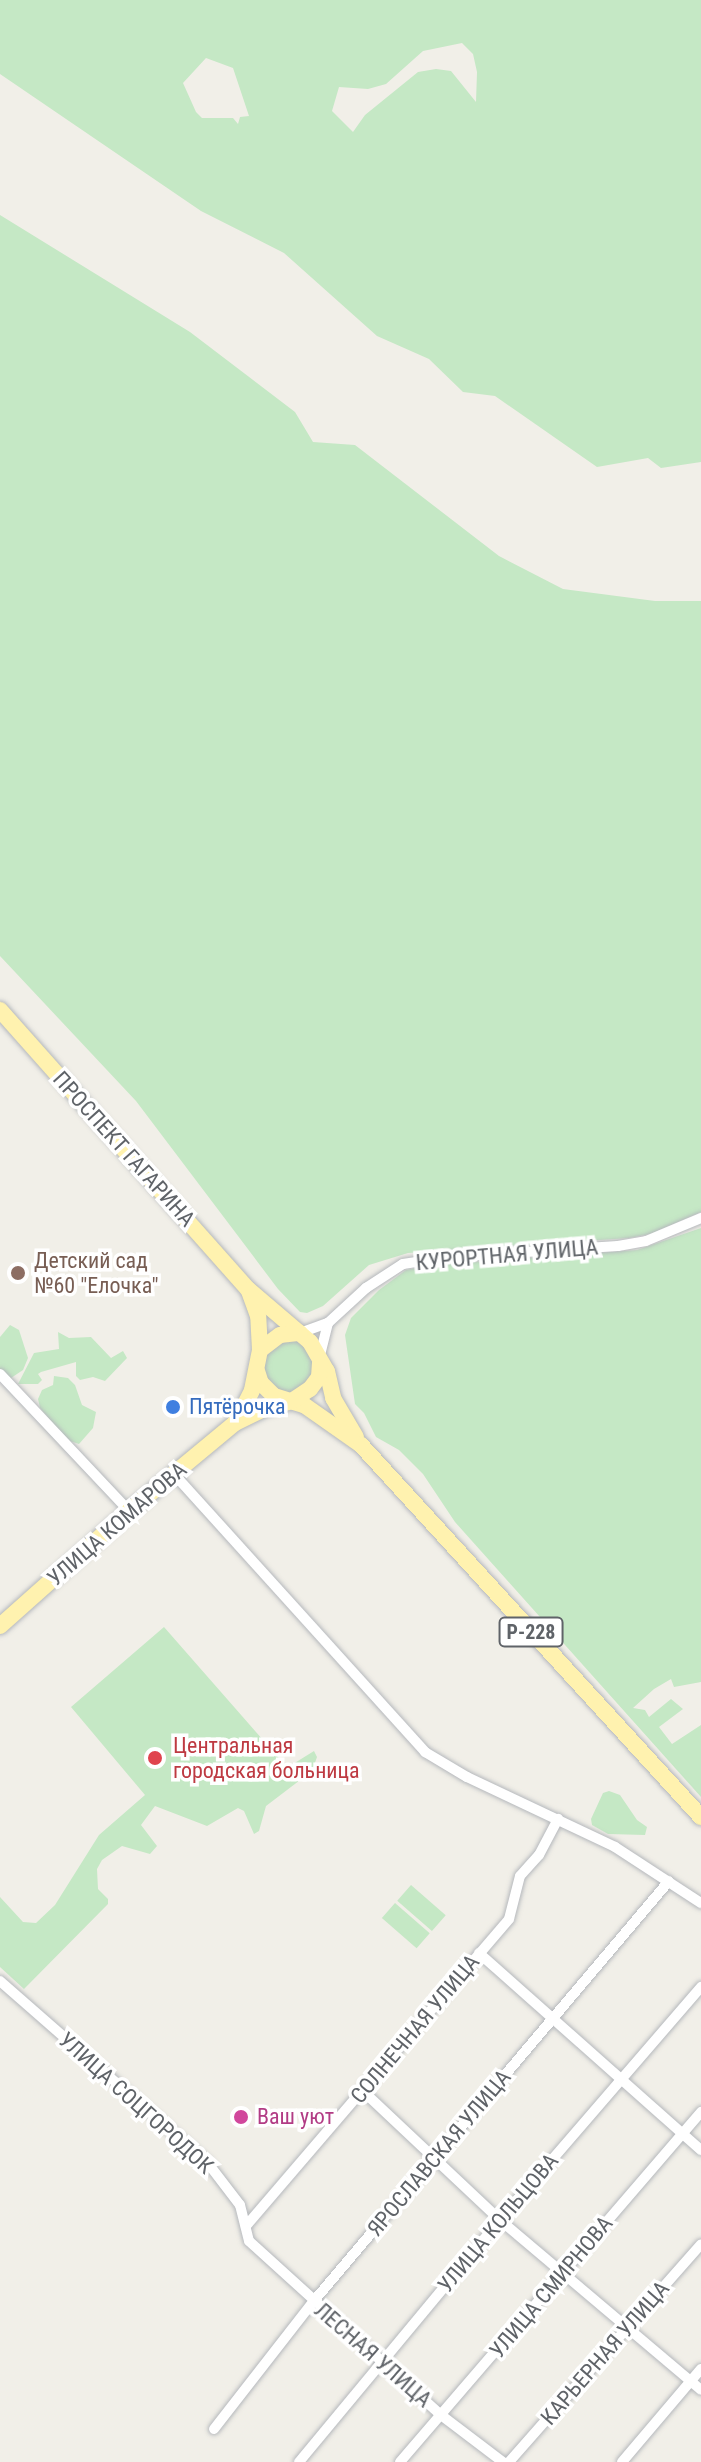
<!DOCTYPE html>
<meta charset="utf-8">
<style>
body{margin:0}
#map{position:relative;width:701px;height:2462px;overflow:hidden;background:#f1efe8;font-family:"Roboto Condensed",sans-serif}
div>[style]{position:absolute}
.green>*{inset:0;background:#c5e8c5;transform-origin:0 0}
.round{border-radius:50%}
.roads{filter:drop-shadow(0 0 2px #b5b8bc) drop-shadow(0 0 2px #b5b8bc)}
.minor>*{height:10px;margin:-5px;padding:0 5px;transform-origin:5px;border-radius:5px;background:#fff}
.primary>*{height:16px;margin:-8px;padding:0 8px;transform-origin:8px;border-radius:8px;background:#fff2af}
.dots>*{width:22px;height:22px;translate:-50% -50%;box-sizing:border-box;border:4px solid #fff;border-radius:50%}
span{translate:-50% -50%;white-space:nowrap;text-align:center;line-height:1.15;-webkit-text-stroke:7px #fff;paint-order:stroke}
.shield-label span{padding:2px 6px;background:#fff;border:2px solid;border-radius:6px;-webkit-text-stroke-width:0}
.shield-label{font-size:20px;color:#5f6368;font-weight:700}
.street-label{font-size:22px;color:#5f6368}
.education-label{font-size:22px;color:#785e54}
.left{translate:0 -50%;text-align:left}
.shop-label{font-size:22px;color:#366cbe}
.health-label{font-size:22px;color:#be3a42}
.hotel-label{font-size:22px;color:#b23c85}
</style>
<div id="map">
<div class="green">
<i style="clip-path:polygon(evenodd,0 0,701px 0,701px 462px,661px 468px,648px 458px,597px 467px,495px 396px,463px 392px,429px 359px,377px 336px,284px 253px,201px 211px,0 74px,0 0,462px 43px,473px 54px,477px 72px,476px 102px,451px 71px,436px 69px,418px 72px,365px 115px,353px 132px,332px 111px,339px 87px,368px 89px,386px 84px,423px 51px,462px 43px,0 0,206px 58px,233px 68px,249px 116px,240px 117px,238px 124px,233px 118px,202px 118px,196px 112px,183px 83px,206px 58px)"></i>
<i style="clip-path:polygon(0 215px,190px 332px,295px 412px,313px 442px,355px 445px,499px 556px,563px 589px,655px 601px,701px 601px,701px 1212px,650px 1234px,629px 1238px,408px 1253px,369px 1265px,323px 1306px,307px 1313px,300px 1312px,278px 1289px,136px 1101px,0 956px)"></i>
<i style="clip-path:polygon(701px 1228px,701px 1682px,674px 1687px,671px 1679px,654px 1689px,633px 1708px,645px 1710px,649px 1717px,671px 1699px,683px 1709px,659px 1727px,672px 1744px,701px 1725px,701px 1797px,455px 1522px,423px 1474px,399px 1450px,376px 1437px,364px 1413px,355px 1404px,345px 1335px,351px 1318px,379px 1290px,406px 1270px,432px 1265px,637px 1250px)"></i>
<i style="clip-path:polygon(10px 1325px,19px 1330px,28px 1358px,23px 1370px,8px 1380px,0 1372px,0 1337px)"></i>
<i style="clip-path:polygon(58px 1332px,69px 1338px,91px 1337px,111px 1358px,123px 1351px,127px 1358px,105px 1381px,93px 1377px,80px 1380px,76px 1376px,76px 1362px,41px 1372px,38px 1374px,42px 1380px,38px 1384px,18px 1384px,34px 1353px,59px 1349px)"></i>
<i class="round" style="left:262px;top:1340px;width:52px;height:52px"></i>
<i style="clip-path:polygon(54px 1376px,68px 1378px,75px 1385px,82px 1405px,96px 1412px,93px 1428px,79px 1444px,67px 1440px,40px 1408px,38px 1399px,42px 1390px,53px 1385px)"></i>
<i style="clip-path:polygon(164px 1627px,285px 1765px,293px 1764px,314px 1751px,317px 1757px,312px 1771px,266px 1806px,259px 1831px,254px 1834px,244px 1811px,238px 1808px,207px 1826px,155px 1806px,141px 1825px,157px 1846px,150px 1854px,122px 1846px,102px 1860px,97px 1869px,98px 1889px,108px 1899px,108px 1904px,24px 1989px,0 1967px,0 1897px,23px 1922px,36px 1923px,55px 1905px,99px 1835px,145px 1795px,71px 1707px)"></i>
<i style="clip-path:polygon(609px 1791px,620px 1795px,637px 1820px,647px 1827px,645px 1835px,608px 1834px,592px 1825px,591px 1819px,603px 1793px)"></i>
<i style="left:411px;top:1885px;width:46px;height:21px;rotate:41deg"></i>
<i style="left:395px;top:1903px;width:46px;height:20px;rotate:41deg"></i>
</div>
<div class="roads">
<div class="minor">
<i style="left:300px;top:1333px;width:30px;rotate:-20deg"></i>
<i style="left:328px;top:1323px;width:52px;rotate:-42.6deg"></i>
<i style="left:366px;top:1288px;width:44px;rotate:-33deg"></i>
<i style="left:403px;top:1264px;width:47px;rotate:-8.7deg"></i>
<i style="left:449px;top:1257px;width:169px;rotate:-3.7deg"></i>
<i style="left:618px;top:1246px;width:28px;rotate:-10deg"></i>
<i style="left:646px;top:1241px;width:60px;rotate:-22.7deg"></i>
<i style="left:320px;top:1355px;width:33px;rotate:-76deg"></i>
<i style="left:0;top:1374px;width:188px;rotate:46.7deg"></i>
<i style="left:174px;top:1474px;width:375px;rotate:47.9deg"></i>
<i style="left:425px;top:1752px;width:49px;rotate:30.8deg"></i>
<i style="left:467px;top:1777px;width:164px;rotate:25.3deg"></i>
<i style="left:615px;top:1847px;width:103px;rotate:33.1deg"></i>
<i style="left:479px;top:1953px;width:297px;rotate:41.6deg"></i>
<i style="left:0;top:1981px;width:275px;rotate:41.2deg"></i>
<i style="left:207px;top:2162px;width:54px;rotate:52.5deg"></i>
<i style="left:240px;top:2205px;width:37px;rotate:76deg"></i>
<i style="left:249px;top:2241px;width:259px;rotate:42.2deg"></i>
<i style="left:441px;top:2415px;width:78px;rotate:37.2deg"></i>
<i style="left:363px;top:2091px;width:188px;rotate:43.3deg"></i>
<i style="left:500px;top:2220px;width:263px;rotate:40.2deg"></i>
<i style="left:246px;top:2226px;width:404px;rotate:-49.4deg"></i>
<i style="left:509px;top:1919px;width:44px;rotate:-75.7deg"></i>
<i style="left:520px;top:1876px;width:28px;rotate:-48deg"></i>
<i style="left:539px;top:1855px;width:41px;rotate:-62.2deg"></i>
<i style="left:214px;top:2429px;width:161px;rotate:-52.1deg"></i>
<i style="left:313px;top:2302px;width:551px;rotate:-49.78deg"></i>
<i style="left:299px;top:2462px;width:315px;rotate:-50.3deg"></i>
<i style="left:500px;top:2220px;width:308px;rotate:-49.2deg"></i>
<i style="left:400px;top:2462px;width:462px;rotate:-49.3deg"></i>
<i style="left:509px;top:2462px;width:290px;rotate:-48.6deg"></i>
<i style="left:622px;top:2462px;width:122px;rotate:-49.7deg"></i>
</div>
<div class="primary">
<i style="left:0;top:1010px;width:373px;rotate:48.4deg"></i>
<i style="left:248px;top:1289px;width:82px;rotate:40.5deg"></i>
<i style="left:310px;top:1342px;width:34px;rotate:60deg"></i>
<i style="left:327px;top:1371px;width:28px;rotate:77deg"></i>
<i style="left:333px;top:1398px;width:45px;rotate:59.5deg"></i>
<i style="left:260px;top:1350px;width:25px;rotate:-37deg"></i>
<i style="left:280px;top:1335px;width:20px;rotate:-6deg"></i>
<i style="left:257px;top:1371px;width:13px;rotate:72deg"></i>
<i style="left:261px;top:1383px;width:18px;rotate:45deg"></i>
<i style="left:274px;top:1396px;width:31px;rotate:17deg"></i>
<i style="left:304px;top:1405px;width:70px;rotate:35.1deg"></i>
<i style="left:361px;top:1445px;width:504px;rotate:47.57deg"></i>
<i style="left:236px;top:1422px;width:36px;rotate:-63deg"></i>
<i style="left:252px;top:1390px;width:41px;rotate:-78.7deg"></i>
<i style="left:260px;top:1350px;width:34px;rotate:-93deg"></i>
<i style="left:258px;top:1316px;width:27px;rotate:-110deg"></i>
<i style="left:0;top:1626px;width:173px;rotate:-41.7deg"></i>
<i style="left:129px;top:1511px;width:138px;rotate:-39.7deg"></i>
<i style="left:235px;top:1423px;width:34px;rotate:-26deg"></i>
<i style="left:266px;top:1408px;width:27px;rotate:-15deg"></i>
<i style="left:292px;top:1401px;width:22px;rotate:-34deg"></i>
<i style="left:310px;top:1389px;width:15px;rotate:-53deg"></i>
<i style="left:319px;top:1377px;width:16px;rotate:-86deg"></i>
</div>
</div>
<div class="dots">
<i style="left:18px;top:1273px;background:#8d6e63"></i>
<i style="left:173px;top:1407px;background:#3f7fe0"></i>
<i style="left:155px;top:1758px;background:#e0444e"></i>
<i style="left:241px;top:2117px;background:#d1479c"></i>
</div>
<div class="shield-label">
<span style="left:531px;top:1632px">Р-228</span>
</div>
<div class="street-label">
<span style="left:124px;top:1149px;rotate:48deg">ПРОСПЕКТ ГАГАРИНА</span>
<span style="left:507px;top:1255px;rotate:-5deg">КУРОРТНАЯ УЛИЦА</span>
<span style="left:117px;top:1524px;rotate:-41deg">УЛИЦА КОМАРОВА</span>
<span style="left:415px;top:2029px;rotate:-50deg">СОЛНЕЧНАЯ УЛИЦА</span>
<span style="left:136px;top:2103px;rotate:42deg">УЛИЦА СОЦГОРОДОК</span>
<span style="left:439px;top:2153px;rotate:-50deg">ЯРОСЛАВСКАЯ УЛИЦА</span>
<span style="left:498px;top:2223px;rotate:-50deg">УЛИЦА КОЛЬЦОВА</span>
<span style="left:551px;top:2287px;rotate:-50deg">УЛИЦА СМИРНОВА</span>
<span style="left:605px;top:2353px;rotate:-49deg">КАРЬЕРНАЯ УЛИЦА</span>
<span style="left:373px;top:2355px;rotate:41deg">ЛЕСНАЯ УЛИЦА</span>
</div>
<div class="education-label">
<span class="left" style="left:34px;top:1273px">Детский сад<br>№60 "Елочка"</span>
</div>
<div class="shop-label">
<span class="left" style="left:189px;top:1407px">Пятёрочка</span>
</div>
<div class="health-label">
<span class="left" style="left:173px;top:1758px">Центральная<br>городская больница</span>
</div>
<div class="hotel-label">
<span class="left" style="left:257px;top:2117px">Ваш уют</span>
</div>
</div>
